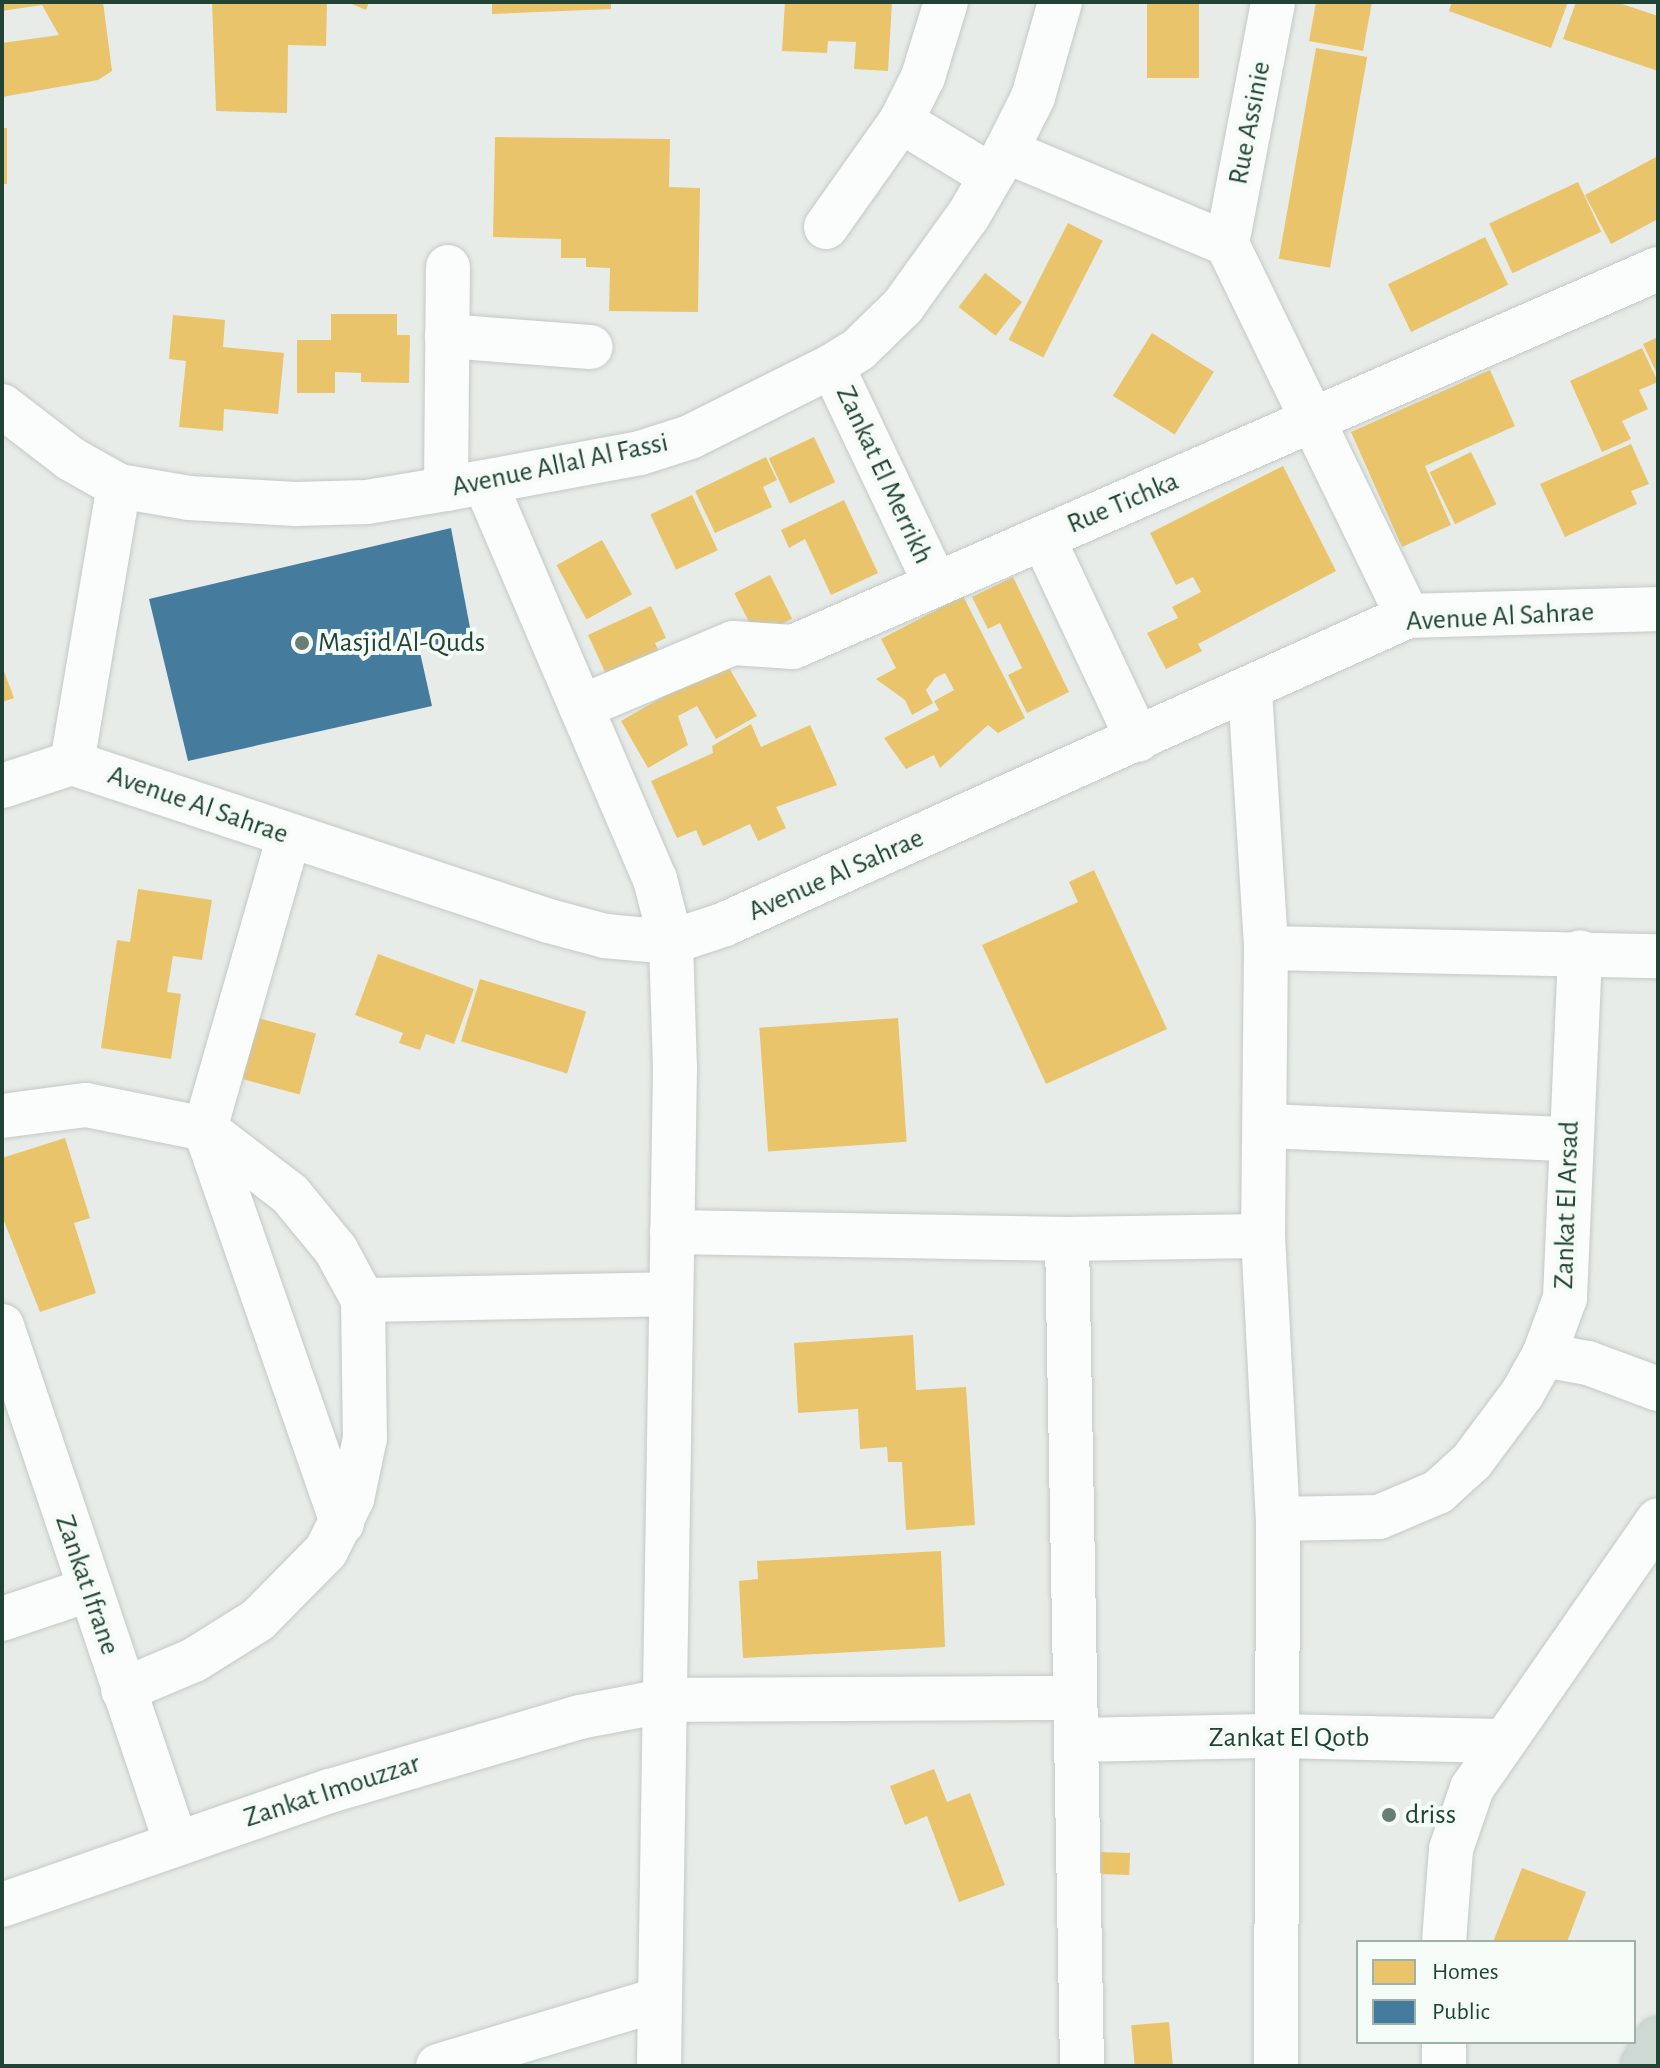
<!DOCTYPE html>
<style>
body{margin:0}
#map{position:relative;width:1660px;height:2068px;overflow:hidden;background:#e7ece9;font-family:"Alegreya Sans",sans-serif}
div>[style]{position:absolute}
.homes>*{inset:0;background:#e9c46a;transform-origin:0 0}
.public>*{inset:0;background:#457b9d}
.roads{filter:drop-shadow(0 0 2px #c3c9c6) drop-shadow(0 0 2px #c3c9c6)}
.minor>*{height:44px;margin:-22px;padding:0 22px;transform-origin:22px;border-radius:22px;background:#fbfcfc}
.major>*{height:44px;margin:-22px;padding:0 22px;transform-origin:22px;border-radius:22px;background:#ced8d4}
.dots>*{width:22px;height:22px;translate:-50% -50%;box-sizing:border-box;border:4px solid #f5fbf7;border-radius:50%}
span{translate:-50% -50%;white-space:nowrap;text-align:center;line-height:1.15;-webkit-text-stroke:8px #f5fbf7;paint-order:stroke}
.street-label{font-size:28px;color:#204335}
.poi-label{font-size:28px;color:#204335}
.left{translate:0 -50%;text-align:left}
.frame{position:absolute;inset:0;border:4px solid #204335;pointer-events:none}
.legend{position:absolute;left:1356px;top:1940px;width:280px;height:104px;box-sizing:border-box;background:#f5fbf7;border:2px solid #a0b1a9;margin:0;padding:10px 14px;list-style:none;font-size:24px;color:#204335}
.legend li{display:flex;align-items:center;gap:16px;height:40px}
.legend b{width:40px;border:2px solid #a0b1a9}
</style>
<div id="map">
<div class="homes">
<i style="clip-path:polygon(2px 2px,103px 2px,112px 71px,98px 80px,2px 97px,2px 43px,59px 35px,42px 5px,2px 11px)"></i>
<i style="clip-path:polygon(212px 2px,327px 2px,326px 46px,288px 45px,287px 113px,216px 111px)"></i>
<i style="clip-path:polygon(347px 2px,369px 2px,366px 10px)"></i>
<i style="clip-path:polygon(492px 2px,611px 2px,611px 9px,492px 14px)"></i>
<i style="clip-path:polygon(785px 2px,892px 2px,888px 71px,854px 69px,856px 42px,828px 41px,827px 53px,782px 51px)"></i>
<i style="left:1147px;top:2px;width:52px;height:76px"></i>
<i style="clip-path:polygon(1316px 2px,1372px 2px,1363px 51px,1309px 41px)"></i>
<i style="clip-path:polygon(1452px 2px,1568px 2px,1551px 48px,1449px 11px)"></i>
<i style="clip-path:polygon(1576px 2px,1616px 2px,1658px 16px,1658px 71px,1563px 39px)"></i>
<i style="left:1316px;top:48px;width:52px;height:214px;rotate:10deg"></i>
<i style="left:2px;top:128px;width:5px;height:56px"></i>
<i style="clip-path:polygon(495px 137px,670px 139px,669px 187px,700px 188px,698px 312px,609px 311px,610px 268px,586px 267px,586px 258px,561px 258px,561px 239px,493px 237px)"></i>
<i style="clip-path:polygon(1658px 156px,1658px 219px,1611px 244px,1585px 195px)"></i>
<i style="left:1578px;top:182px;width:55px;height:98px;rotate:65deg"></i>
<i style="left:1068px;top:223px;width:39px;height:131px;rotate:27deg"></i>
<i style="left:1485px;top:237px;width:53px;height:108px;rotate:64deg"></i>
<i style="left:985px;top:273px;width:47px;height:43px;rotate:38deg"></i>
<i style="clip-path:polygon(331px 314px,397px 314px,397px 335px,410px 335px,409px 383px,361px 382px,361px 373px,335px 372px,335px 393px,297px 393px,297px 340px,331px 340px)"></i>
<i style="clip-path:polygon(173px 315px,225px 320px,223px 347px,284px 353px,278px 414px,224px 409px,223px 431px,179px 427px,186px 361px,169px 359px)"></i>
<i style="left:1152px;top:333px;width:73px;height:74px;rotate:32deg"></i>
<i style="clip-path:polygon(1658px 337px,1658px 376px,1643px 344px)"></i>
<i style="clip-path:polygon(1642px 348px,1658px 382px,1639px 390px,1648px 409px,1622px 421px,1631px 439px,1602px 452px,1570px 381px)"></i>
<i style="clip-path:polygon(1490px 370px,1515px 426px,1425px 466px,1451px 525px,1402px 547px,1351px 432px)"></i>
<i style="left:814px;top:437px;width:50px;height:50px;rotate:65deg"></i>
<i style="clip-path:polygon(1631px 444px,1649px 484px,1631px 491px,1637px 504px,1565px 537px,1540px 484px)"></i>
<i style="left:1471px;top:452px;width:58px;height:46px;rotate:64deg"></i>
<i style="clip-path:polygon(766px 457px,777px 480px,763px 487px,772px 507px,715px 533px,695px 491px)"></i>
<i style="clip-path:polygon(1283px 466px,1336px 571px,1198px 644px,1202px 651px,1166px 669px,1147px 633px,1178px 618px,1172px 607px,1201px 592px,1193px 577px,1176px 585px,1150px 533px)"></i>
<i style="left:692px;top:495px;width:61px;height:46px;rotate:65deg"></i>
<i style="clip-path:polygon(844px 500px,878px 573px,831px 595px,805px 539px,789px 548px,781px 530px)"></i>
<i style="left:602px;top:540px;width:62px;height:52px;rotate:61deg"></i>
<i style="left:770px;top:575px;width:49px;height:40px;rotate:63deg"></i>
<i style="clip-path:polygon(1013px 577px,1069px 692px,1027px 713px,1008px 675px,1022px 668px,1000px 623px,988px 629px,972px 597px)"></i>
<i style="clip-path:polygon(963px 596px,1025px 718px,998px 733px,988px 725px,940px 768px,934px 755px,906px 769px,884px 738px,939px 710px,934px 701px,954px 690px,945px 673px,935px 678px,926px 690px,933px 703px,912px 715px,905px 700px,876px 679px,896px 668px,881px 639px)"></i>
<i style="clip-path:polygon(651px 606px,666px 638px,655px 643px,664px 663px,612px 687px,588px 635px)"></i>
<i style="clip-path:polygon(725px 661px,757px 716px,716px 739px,697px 706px,678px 716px,688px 745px,648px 768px,621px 721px)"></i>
<i style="clip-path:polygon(2px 666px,14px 698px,2px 702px)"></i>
<i style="clip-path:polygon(751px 724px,761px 747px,810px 725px,837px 785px,776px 807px,786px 828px,758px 841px,750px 824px,703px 846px,696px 830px,677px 838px,651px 781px,713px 753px,712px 746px)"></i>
<i style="clip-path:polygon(1094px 870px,1167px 1029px,1046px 1084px,982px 945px,1078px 902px,1069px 882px)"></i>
<i style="clip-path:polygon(138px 889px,212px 900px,202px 960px,173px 956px,167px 992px,181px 994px,171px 1059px,101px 1048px,117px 940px,130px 942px)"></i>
<i style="clip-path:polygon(378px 954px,474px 989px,454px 1044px,426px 1034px,420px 1050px,399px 1043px,403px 1033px,355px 1015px)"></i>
<i style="left:480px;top:979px;width:111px;height:65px;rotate:17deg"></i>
<i style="left:258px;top:1018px;width:60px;height:63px;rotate:15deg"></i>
<i style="left:898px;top:1018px;width:124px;height:139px;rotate:86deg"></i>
<i style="clip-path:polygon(65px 1138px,90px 1218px,74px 1223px,96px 1293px,40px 1312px,2px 1216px,2px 1158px)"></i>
<i style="clip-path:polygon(913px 1335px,916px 1390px,966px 1387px,975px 1525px,906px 1530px,902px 1462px,888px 1462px,887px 1447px,860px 1449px,858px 1409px,798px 1413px,794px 1343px)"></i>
<i style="clip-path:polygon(941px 1551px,945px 1647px,743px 1658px,739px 1581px,758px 1579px,757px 1561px)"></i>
<i style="clip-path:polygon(934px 1769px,947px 1802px,970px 1793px,1005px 1885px,959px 1902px,927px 1816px,905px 1825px,890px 1786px)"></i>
<i style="left:1098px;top:1852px;width:32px;height:22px;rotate:2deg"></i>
<i style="clip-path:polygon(1522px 1868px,1586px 1892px,1567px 1942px,1493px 1942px)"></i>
<i style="left:1169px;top:2022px;width:44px;height:38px;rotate:85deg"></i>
</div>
<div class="public">
<i style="clip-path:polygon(451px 528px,472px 638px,419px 648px,432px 706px,188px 761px,149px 599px)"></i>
</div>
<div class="roads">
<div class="minor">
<i style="left:901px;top:121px;width:105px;rotate:31.4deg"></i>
<i style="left:1006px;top:151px;width:240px;rotate:22.8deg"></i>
<i style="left:1227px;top:244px;width:414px;rotate:64.1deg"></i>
<i style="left:826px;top:227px;width:130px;rotate:-54.7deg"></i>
<i style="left:901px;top:121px;width:49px;rotate:-63.4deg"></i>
<i style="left:923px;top:77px;width:78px;rotate:-73deg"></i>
<i style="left:1227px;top:244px;width:246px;rotate:-79.2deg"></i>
<i style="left:447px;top:336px;width:144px;rotate:4.4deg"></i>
<i style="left:832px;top:366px;width:240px;rotate:64.6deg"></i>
<i style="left:2px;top:406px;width:87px;rotate:37.5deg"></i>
<i style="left:71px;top:459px;width:55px;rotate:29.4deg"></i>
<i style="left:119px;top:486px;width:71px;rotate:9.7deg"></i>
<i style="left:189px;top:498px;width:107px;rotate:3.2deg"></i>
<i style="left:296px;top:504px;width:71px;rotate:-1.6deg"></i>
<i style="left:367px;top:502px;width:80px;rotate:-9.3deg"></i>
<i style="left:446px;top:489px;width:197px;rotate:-10.5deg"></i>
<i style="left:640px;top:453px;width:52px;rotate:-17.7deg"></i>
<i style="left:690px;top:437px;width:159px;rotate:-26.6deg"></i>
<i style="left:832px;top:366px;width:32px;rotate:-32deg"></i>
<i style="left:859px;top:349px;width:62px;rotate:-44.3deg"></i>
<i style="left:903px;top:306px;width:111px;rotate:-54.2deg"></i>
<i style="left:968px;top:216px;width:75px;rotate:-59.7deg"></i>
<i style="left:1006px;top:151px;width:60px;rotate:-63.4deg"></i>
<i style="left:1033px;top:97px;width:99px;rotate:-74.1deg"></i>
<i style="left:485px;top:483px;width:431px;rotate:66.8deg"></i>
<i style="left:655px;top:879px;width:65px;rotate:75.7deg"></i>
<i style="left:671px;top:942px;width:126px;rotate:88.2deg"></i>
<i style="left:675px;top:1068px;width:998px;rotate:90.92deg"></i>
<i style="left:446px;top:489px;width:222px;rotate:-89.5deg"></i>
<i style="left:1043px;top:538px;width:223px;rotate:64.8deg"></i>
<i style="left:1250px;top:691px;width:257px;rotate:86.4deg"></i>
<i style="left:1266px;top:948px;width:288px;rotate:90.6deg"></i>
<i style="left:1263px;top:1236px;width:283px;rotate:87deg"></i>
<i style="left:1278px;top:1519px;width:547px;rotate:90.21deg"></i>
<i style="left:581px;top:707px;width:165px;rotate:-22.8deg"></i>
<i style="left:733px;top:643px;width:60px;rotate:3.8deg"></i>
<i style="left:793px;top:647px;width:944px;rotate:-23.61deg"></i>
<i style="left:72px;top:763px;width:281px;rotate:-80.4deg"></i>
<i style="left:2px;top:786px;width:74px;rotate:-18.2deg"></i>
<i style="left:72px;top:763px;width:502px;rotate:18.33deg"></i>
<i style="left:549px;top:921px;width:58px;rotate:15deg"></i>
<i style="left:605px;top:936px;width:66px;rotate:5.2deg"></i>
<i style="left:671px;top:942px;width:57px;rotate:-18.4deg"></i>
<i style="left:725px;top:924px;width:749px;rotate:-24.27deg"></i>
<i style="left:1408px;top:616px;width:250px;rotate:-1.6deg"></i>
<i style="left:289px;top:836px;width:305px;rotate:106deg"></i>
<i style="left:205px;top:1129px;width:417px;rotate:70.8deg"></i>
<i style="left:1266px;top:948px;width:392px;rotate:1.2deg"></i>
<i style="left:2px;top:1116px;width:85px;rotate:-7.5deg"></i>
<i style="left:86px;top:1105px;width:121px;rotate:11.4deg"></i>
<i style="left:205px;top:1129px;width:107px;rotate:37.4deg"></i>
<i style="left:290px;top:1194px;width:72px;rotate:50.6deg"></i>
<i style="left:336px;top:1250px;width:57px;rotate:61.6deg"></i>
<i style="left:363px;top:1300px;width:138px;rotate:89.2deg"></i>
<i style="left:365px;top:1438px;width:62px;rotate:102deg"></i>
<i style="left:352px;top:1499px;width:58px;rotate:116.6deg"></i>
<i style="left:326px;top:1551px;width:97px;rotate:134.6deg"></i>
<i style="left:258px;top:1620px;width:75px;rotate:148deg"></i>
<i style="left:194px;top:1660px;width:77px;rotate:157.1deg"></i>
<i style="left:1266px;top:1126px;width:303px;rotate:2.5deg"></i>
<i style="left:672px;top:1232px;width:395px;rotate:1deg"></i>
<i style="left:1067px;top:1239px;width:196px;rotate:-0.9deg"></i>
<i style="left:1067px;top:1239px;width:827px;rotate:88.96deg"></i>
<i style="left:363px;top:1300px;width:308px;rotate:-1.1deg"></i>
<i style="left:2px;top:1326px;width:545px;rotate:71.4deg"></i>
<i style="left:1544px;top:1355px;width:45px;rotate:10.3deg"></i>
<i style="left:1588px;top:1363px;width:75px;rotate:20.4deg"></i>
<i style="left:1278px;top:1519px;width:101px;rotate:-1.1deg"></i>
<i style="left:1379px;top:1517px;width:64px;rotate:-23deg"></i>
<i style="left:1438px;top:1492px;width:46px;rotate:-42.4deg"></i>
<i style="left:1472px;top:1461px;width:84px;rotate:-53.3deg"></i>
<i style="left:1522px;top:1394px;width:45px;rotate:-60.6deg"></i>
<i style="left:1544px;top:1355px;width:61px;rotate:-69.8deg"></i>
<i style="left:1565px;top:1298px;width:346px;rotate:-87.5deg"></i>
<i style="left:2px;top:1619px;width:91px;rotate:-18.6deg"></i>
<i style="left:1078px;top:1740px;width:198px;rotate:-1.2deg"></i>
<i style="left:1276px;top:1736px;width:225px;rotate:1.3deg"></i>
<i style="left:2px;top:1905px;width:347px;rotate:-19.2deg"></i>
<i style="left:330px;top:1791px;width:261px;rotate:-16.5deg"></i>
<i style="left:580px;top:1717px;width:91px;rotate:-10.8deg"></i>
<i style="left:669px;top:1700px;width:406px;rotate:-0.3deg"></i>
<i style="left:1444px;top:1942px;width:93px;rotate:-85.7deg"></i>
<i style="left:1451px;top:1849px;width:65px;rotate:-71deg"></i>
<i style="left:1472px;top:1788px;width:326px;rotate:-55.2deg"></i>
<i style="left:438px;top:2066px;width:229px;rotate:-16.8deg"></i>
<i style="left:1444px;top:2066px;width:24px;rotate:-90deg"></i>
</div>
<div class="major">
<i style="left:1643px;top:2066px;width:31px;rotate:-61deg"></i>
</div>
</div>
<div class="dots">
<i style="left:302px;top:643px;background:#667e74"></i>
<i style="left:1389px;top:1815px;background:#667e74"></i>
</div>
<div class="street-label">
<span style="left:1250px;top:123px;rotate:-79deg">Rue Assinie</span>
<span style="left:560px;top:465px;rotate:-12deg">Avenue Allal Al Fassi</span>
<span style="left:884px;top:475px;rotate:65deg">Zankat El Merrikh</span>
<span style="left:1123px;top:503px;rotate:-23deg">Rue Tichka</span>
<span style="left:1500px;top:617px;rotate:-3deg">Avenue Al Sahrae</span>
<span style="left:198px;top:805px;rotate:19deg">Avenue Al Sahrae</span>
<span style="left:836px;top:875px;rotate:-24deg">Avenue Al Sahrae</span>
<span style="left:1567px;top:1205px;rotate:-88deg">Zankat El Arsad</span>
<span style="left:87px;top:1585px;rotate:71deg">Zankat Ifrane</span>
<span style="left:1289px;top:1738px">Zankat El Qotb</span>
<span style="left:332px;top:1791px;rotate:-18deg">Zankat Imouzzar</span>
</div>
<div class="poi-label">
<span class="left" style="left:318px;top:643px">Masjid Al-Quds</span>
<span class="left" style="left:1405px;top:1815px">driss</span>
</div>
<div class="frame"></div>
<ul class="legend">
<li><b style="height:22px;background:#e9c46a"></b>Homes</li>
<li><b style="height:22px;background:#457b9d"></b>Public</li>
</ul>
</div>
